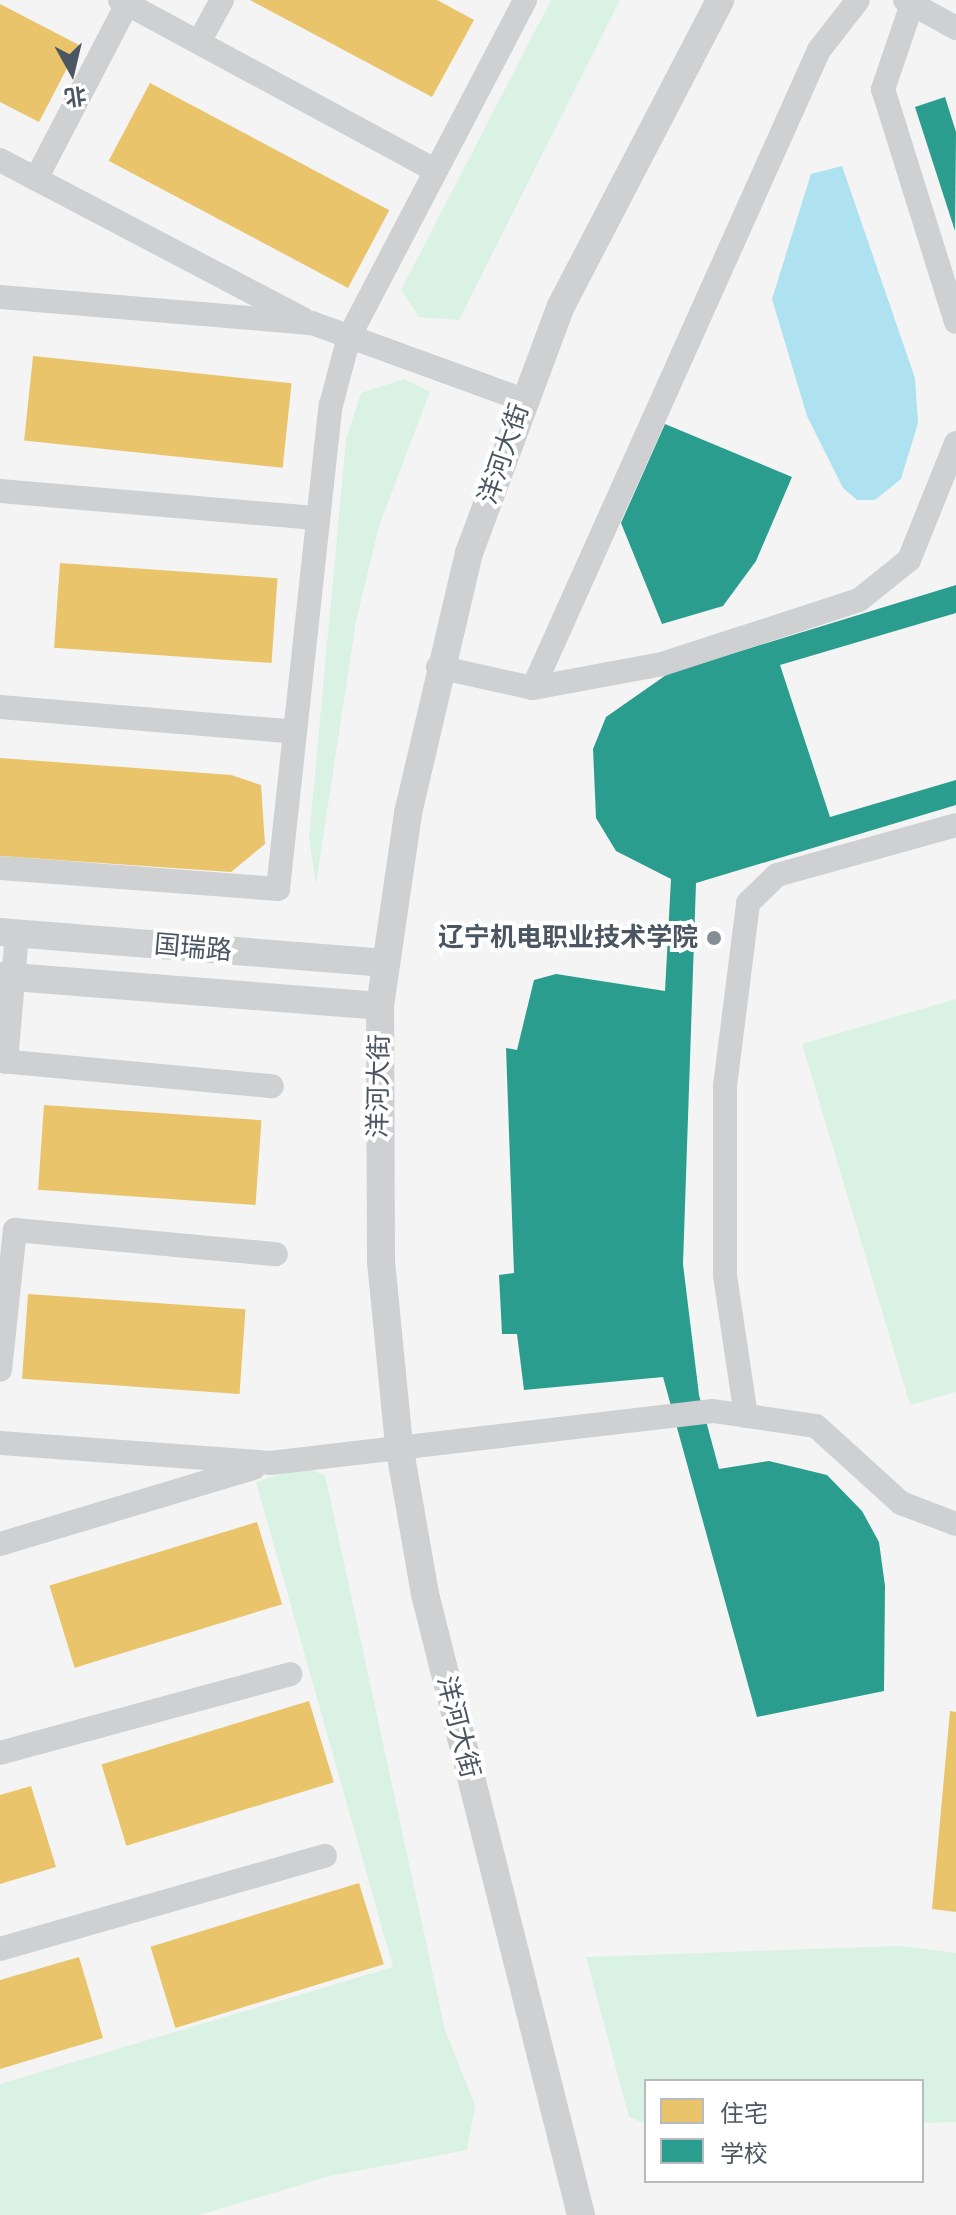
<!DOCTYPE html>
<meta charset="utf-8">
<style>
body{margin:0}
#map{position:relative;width:956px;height:2215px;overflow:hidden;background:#f4f4f4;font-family:Roboto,"Noto Sans SC",sans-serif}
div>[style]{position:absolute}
.green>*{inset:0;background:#d9f2e3}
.water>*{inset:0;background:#aee2f0}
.homes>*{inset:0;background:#e9c46a;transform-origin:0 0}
.schools>*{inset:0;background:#2a9d8f}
.minor>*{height:24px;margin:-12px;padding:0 12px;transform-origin:12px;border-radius:12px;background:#ced0d2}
.tertiary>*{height:28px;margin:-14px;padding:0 14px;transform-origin:14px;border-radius:14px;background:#ced0d2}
.dots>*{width:22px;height:22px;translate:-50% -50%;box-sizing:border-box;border:4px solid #fff;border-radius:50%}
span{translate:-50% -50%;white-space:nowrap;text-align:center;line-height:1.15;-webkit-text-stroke:8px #fff;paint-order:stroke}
.street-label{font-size:26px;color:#4a5661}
.poi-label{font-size:26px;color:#4a5661;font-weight:700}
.right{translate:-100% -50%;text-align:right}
.legend{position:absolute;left:644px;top:2079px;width:280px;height:104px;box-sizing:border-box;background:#fff;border:2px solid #b7bbc0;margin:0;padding:10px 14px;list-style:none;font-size:24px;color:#4a5661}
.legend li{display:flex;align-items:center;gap:16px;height:40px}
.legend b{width:40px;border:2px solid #b7bbc0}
.north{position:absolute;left:32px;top:32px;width:80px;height:80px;-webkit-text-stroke:6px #fff;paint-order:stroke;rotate:172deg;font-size:22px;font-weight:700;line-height:32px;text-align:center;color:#4a5661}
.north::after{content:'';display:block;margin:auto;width:28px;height:36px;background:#4a5661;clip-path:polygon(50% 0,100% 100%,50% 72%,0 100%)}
</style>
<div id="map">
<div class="green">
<i style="clip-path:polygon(551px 0,620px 0,459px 320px,419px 317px,401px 290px)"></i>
<i style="clip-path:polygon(404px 379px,430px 392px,379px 526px,356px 621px,316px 884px,309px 838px,346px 440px,361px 393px)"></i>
<i style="clip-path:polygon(956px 999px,956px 1392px,910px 1405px,802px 1044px)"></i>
<i style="clip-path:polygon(302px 1467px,325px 1475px,445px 2030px,475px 2105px,467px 2150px,330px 2176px,199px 2215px,0 2215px,0 2084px,393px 1967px,256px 1482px)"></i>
<i style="clip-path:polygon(902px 1946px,956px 1953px,956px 2122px,922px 2123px,922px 2081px,646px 2081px,646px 2124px,629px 2117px,586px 1957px)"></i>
</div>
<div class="water">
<i style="clip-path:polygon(842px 166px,915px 378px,918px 423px,901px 479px,875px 500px,857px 500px,843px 488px,807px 416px,772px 299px,811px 174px)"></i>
</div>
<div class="homes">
<i style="clip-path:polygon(250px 0,437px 0,474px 20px,432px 97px)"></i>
<i style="clip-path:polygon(0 4px,79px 45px,39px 122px,0 102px)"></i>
<i style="left:150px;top:83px;width:271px;height:88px;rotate:28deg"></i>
<i style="left:33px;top:356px;width:260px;height:85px;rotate:6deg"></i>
<i style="left:60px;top:563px;width:218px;height:85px;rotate:4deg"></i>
<i style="clip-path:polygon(0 758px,231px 775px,261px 785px,265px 844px,231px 872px,0 856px)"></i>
<i style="left:44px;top:1105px;width:218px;height:85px;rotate:4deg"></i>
<i style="left:28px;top:1294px;width:218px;height:85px;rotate:4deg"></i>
<i style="left:257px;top:1522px;width:86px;height:217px;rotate:73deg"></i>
<i style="left:309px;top:1701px;width:85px;height:217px;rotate:73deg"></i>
<i style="clip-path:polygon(950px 1711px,956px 1712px,956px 1912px,932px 1909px)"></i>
<i style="clip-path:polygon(31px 1786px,56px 1867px,0 1884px,0 1795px)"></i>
<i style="left:359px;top:1883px;width:85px;height:218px;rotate:73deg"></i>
<i style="clip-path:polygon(79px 1957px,103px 2038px,0 2069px,0 1980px)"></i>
</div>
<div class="schools">
<i style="clip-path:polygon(945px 97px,956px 132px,955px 231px,915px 107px)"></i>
<i style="clip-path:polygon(665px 424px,792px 477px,756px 561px,723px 606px,662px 624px,621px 523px)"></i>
<i style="clip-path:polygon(956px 585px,956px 613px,780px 665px,830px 817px,956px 780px,956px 805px,696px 883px,683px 1264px,699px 1395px,719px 1469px,769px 1461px,827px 1475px,862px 1511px,879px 1542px,885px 1586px,884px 1691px,757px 1717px,663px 1377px,524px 1390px,517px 1334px,502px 1334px,499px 1275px,514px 1273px,506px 1048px,517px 1050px,534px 980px,556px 974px,665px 991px,671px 879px,616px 851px,596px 818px,593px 749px,606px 717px,669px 673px)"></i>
</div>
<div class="minor">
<i style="left:120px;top:0;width:358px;rotate:28.4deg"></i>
<i style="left:905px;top:0;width:58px;rotate:28.8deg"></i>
<i style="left:912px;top:4px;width:90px;rotate:108.8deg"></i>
<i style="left:883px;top:89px;width:244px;rotate:72.6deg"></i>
<i style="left:199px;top:42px;width:48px;rotate:-61.3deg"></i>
<i style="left:0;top:160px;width:342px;rotate:27.7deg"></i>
<i style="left:36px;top:179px;width:197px;rotate:-62.5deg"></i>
<i style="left:0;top:297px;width:313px;rotate:4.8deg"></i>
<i style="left:312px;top:323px;width:225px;rotate:20deg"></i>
<i style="left:0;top:491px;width:319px;rotate:4.9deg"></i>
<i style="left:438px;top:667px;width:97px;rotate:12.5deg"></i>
<i style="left:533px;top:688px;width:699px;rotate:-65.85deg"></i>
<i style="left:819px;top:50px;width:63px;rotate:-52deg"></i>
<i style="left:533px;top:688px;width:131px;rotate:-10.5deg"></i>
<i style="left:662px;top:664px;width:207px;rotate:-18deg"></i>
<i style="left:859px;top:600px;width:64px;rotate:-38.7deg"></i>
<i style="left:909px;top:560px;width:126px;rotate:-68.1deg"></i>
<i style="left:0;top:707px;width:296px;rotate:4.8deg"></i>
<i style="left:0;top:868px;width:279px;rotate:4.3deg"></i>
<i style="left:278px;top:889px;width:487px;rotate:-83.8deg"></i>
<i style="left:331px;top:405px;width:70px;rotate:-75.2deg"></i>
<i style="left:349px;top:337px;width:380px;rotate:-62.4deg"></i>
<i style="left:0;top:1061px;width:273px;rotate:5.3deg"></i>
<i style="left:6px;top:1062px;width:129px;rotate:-85.1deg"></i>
<i style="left:0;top:1370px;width:141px;rotate:-83.9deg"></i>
<i style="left:15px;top:1230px;width:262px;rotate:5.3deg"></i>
<i style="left:746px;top:1416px;width:143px;rotate:-98.5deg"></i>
<i style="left:725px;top:1275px;width:189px;rotate:-90deg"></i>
<i style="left:725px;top:1086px;width:184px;rotate:-82.8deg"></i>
<i style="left:748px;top:903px;width:40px;rotate:-44deg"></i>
<i style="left:777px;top:875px;width:186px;rotate:-15.6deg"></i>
<i style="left:0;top:1443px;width:271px;rotate:4.2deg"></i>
<i style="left:270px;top:1463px;width:446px;rotate:-6.7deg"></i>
<i style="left:713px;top:1411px;width:104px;rotate:8.3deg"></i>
<i style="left:816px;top:1426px;width:115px;rotate:42.2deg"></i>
<i style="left:901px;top:1503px;width:59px;rotate:20.9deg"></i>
<i style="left:0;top:1544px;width:265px;rotate:-16.7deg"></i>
<i style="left:0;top:1753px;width:301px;rotate:-15.2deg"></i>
<i style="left:0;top:1949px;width:338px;rotate:-16deg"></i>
</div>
<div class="tertiary">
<i style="left:0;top:932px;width:387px;rotate:4.6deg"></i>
<i style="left:0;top:976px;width:381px;rotate:4.5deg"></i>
<i style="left:581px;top:2215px;width:640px;rotate:-104.1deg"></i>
<i style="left:425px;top:1594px;width:151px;rotate:-99.9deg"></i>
<i style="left:399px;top:1445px;width:185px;rotate:-95.6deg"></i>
<i style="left:381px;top:1261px;width:255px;rotate:-90.2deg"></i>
<i style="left:380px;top:1006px;width:195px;rotate:-81.7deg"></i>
<i style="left:408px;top:813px;width:267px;rotate:-76.8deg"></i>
<i style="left:469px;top:553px;width:264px;rotate:-69.6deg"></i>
<i style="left:561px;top:306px;width:345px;rotate:-62.5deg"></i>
</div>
<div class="dots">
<i style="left:714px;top:938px;background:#868d94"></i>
</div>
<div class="street-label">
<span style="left:504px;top:454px;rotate:-71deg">洋河大街</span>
<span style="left:193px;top:948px;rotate:5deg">国瑞路</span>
<span style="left:379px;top:1086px;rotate:-89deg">洋河大街</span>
<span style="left:458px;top:1727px;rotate:76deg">洋河大街</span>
</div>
<div class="poi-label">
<span class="right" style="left:698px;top:938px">辽宁机电职业技术学院</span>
</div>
<ul class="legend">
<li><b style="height:22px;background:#e9c46a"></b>住宅</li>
<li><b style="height:22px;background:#2a9d8f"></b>学校</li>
</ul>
<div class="north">北</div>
</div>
